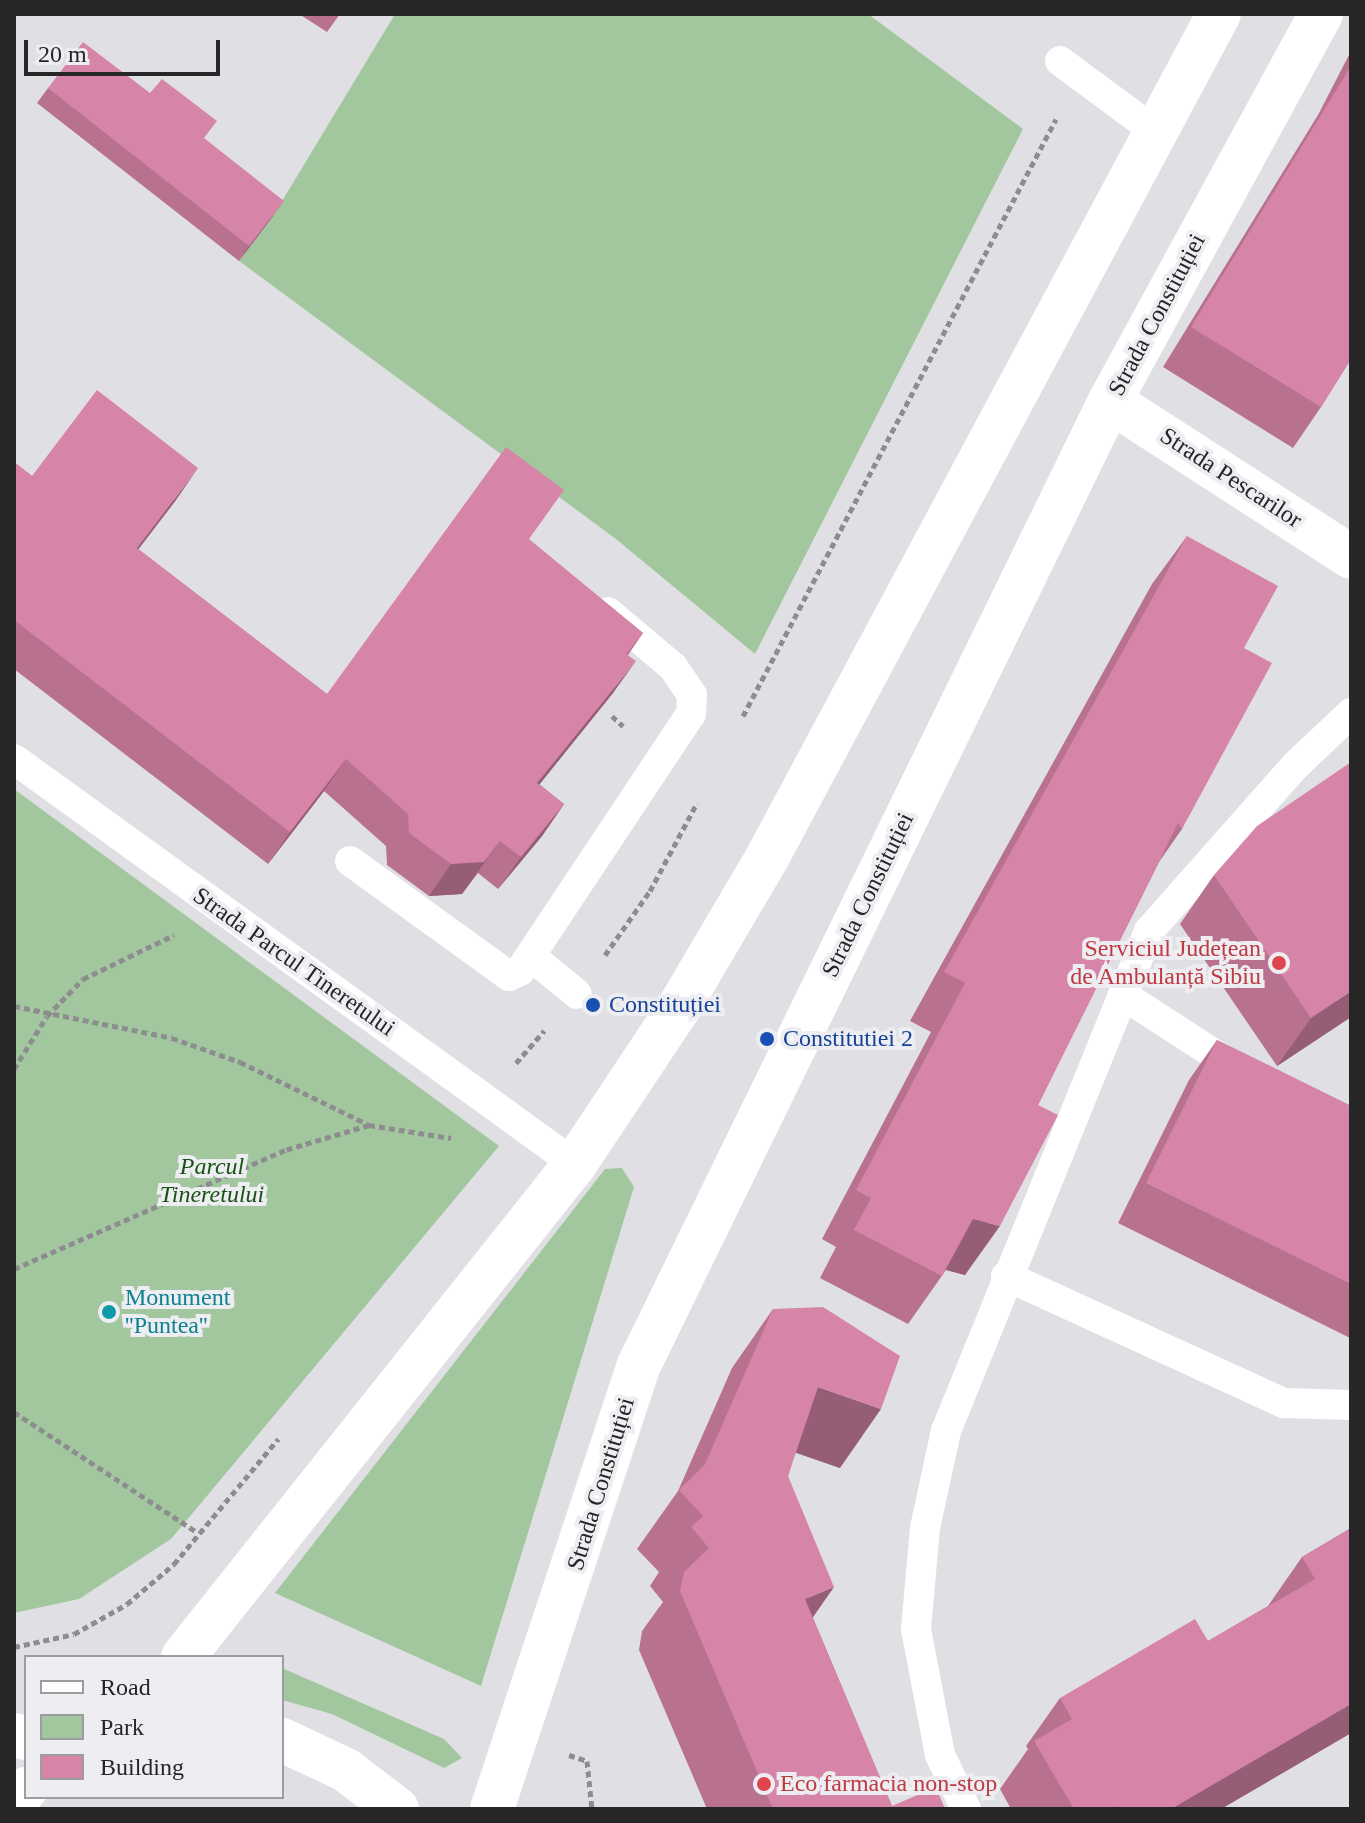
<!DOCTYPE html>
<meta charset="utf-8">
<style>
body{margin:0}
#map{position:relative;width:1365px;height:1823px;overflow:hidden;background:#e0e0e4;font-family:"Times New Roman",serif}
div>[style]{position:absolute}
.green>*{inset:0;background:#a2c79e}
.path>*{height:5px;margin-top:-2.5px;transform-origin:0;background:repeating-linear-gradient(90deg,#8d8d8f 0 6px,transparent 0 10px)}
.service>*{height:30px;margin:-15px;padding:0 15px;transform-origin:15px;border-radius:15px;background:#fff}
.minor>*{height:44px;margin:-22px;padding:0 22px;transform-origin:22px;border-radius:22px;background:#fff}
.primary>*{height:44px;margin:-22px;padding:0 22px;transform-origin:22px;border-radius:22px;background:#fff}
.wall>*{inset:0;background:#b87290}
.shaded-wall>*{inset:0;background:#965d76}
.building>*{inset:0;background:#d685a8}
.dots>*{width:22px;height:22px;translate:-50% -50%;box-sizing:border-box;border:4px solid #ededf2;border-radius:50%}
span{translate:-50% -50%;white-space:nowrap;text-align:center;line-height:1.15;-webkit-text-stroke:8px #ededf2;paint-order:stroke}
.street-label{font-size:24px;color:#262627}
.health-label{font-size:24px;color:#be3a42}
.right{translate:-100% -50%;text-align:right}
.left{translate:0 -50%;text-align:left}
.transit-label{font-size:24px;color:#164399}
.park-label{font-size:24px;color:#185214;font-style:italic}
.culture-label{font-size:24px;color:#0d838f}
.frame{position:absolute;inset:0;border:16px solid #262627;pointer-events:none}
.legend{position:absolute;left:24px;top:1655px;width:260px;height:144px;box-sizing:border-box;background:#ededf2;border:2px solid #9d9da1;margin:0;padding:10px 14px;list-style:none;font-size:24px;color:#262627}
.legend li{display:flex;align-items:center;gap:16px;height:40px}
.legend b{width:40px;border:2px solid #9d9da1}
.scale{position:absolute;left:24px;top:40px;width:196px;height:36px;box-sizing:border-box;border:4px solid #262627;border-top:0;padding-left:10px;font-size:24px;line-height:28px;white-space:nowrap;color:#262627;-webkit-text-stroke:6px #ededf2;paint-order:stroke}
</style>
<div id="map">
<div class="green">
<i style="clip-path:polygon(395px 14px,868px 14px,1023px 129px,755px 654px,616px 539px,239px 261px,273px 216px)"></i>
<i style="clip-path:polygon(14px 789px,499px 1146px,171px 1539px,79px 1599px,14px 1613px)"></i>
<i style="clip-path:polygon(622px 1168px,634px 1187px,481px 1686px,275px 1593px,605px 1169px)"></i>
<i style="clip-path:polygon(282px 1668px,444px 1739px,462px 1758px,444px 1768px,332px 1714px,282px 1700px)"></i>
</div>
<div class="path">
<i style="left:612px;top:716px;width:15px;rotate:42deg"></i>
<i style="left:743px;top:716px;width:674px;rotate:-62.33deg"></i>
<i style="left:605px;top:955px;width:78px;rotate:-54.9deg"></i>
<i style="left:650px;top:891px;width:100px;rotate:-61.9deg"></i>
<i style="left:14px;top:1006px;width:161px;rotate:11.4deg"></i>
<i style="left:172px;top:1038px;width:72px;rotate:19.4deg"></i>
<i style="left:240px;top:1062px;width:144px;rotate:26deg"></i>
<i style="left:369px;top:1125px;width:88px;rotate:163.4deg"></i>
<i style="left:285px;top:1150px;width:296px;rotate:156.3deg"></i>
<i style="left:516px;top:1063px;width:43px;rotate:-48.8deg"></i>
<i style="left:14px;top:1069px;width:62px;rotate:-58.1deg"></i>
<i style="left:47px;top:1016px;width:52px;rotate:-45.8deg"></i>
<i style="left:83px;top:979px;width:101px;rotate:-25.8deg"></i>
<i style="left:369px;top:1125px;width:83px;rotate:9deg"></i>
<i style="left:14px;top:1412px;width:220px;rotate:33.3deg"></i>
<i style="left:14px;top:1647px;width:61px;rotate:-12.2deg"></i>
<i style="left:74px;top:1634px;width:61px;rotate:-29.5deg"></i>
<i style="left:127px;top:1604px;width:62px;rotate:-40.4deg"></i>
<i style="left:174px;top:1564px;width:163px;rotate:-50.2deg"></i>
<i style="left:569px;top:1755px;width:19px;rotate:18deg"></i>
<i style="left:587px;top:1761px;width:48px;rotate:84.1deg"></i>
</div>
<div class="service">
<i style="left:1060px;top:61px;width:119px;rotate:36.5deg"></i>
<i style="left:14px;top:759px;width:692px;rotate:35.83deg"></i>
<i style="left:350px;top:861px;width:196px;rotate:35.9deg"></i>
<i style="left:509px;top:976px;width:12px;rotate:-24deg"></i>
<i style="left:520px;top:971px;width:309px;rotate:-56.4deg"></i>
<i style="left:691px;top:714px;width:19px;rotate:-87deg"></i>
<i style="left:692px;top:695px;width:34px;rotate:-124deg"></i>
<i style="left:673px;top:667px;width:85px;rotate:-139.8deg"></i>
<i style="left:532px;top:957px;width:58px;rotate:39.4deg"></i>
<i style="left:1123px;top:995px;width:142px;rotate:32.9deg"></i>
<i style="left:1006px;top:1276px;width:306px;rotate:24.6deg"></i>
<i style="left:1284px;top:1403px;width:67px;rotate:1.7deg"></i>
<i style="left:966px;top:1809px;width:60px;rotate:-115.7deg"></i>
<i style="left:940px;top:1755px;width:128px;rotate:-100.8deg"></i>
<i style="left:916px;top:1629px;width:101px;rotate:-84.9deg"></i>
<i style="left:925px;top:1528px;width:99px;rotate:-77.8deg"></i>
<i style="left:946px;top:1431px;width:540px;rotate:-67.9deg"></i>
<i style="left:1149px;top:931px;width:220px;rotate:-48.5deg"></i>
<i style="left:1295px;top:766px;width:77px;rotate:-43.4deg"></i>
</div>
<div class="minor">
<i style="left:1110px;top:401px;width:287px;rotate:32.9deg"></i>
</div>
<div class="primary">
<i style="left:183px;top:1657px;width:630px;rotate:-51.51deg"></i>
<i style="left:575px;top:1164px;width:186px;rotate:-56.4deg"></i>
<i style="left:678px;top:1009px;width:178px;rotate:-59.5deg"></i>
<i style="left:768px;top:856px;width:955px;rotate:-61.83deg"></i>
<i style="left:14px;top:1735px;width:12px;rotate:14deg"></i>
<i style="left:282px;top:1740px;width:71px;rotate:25.1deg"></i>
<i style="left:346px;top:1770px;width:64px;rotate:37.4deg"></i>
<i style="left:14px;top:1799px;width:16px;rotate:-40deg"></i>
<i style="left:492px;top:1809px;width:468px;rotate:-71.7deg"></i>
<i style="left:639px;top:1365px;width:1073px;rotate:-63.96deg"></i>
<i style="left:1110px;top:401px;width:441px;rotate:-61.4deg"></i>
</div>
<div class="wall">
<i style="clip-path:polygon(299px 14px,340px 14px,327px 32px)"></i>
<i style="clip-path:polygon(1351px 51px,1351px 359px,1321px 407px,1293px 448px,1163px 367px,1318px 115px)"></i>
<i style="clip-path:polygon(48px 88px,205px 139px,273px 216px,239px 261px,37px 103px)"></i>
<i style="clip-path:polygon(14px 462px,32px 476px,176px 500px,138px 549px,327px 694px,529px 540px,643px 633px,628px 655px,613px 693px,539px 784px,564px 804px,542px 836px,498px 889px,478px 873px,462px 894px,429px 896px,387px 865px,386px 846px,324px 791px,268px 864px,14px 669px)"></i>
<i style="clip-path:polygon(1187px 536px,1244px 648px,1182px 829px,1159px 862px,1038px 1105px,965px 1275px,946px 1270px,908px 1324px,820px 1278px,836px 1247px,822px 1239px,931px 1032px,910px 1021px,1152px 584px)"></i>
<i style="clip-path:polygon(1214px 875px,1351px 1017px,1277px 1066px,1180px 924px)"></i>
<i style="clip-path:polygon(1217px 1040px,1351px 1106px,1350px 1338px,1118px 1223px,1189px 1080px)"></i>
<i style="clip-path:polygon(773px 1309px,840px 1468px,795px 1452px,788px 1476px,813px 1618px,892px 1806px,945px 1809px,707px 1809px,639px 1650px,642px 1631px,663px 1602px,650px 1586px,659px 1572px,637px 1549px,678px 1491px,732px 1368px)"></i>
<i style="clip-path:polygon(1351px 1528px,1351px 1733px,1221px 1809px,1011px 1809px,1000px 1789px,1028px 1749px,1026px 1746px,1060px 1698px,1208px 1641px,1268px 1606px,1302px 1557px)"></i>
</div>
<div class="shaded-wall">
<i style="clip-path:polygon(284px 201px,273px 216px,239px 261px,249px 246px)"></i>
<i style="clip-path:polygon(198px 468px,176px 500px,115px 580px,137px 548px)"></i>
<i style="clip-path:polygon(636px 661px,613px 693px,515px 815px,537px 783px)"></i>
<i style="clip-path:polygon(346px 759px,324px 791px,268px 864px,290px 832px)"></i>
<i style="clip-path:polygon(564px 804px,542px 836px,498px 889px,521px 857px)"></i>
<i style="clip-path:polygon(500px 841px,462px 894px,429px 896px,451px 864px)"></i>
<i style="clip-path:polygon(1351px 991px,1351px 1017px,1277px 1066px,1311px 1018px)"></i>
<i style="clip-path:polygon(973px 1219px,1000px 1226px,965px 1275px,939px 1268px)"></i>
<i style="clip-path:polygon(818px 1387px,881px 1409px,840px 1468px,776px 1446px)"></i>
<i style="clip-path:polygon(834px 1587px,793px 1646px,805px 1599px)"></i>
<i style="clip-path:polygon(1351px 1704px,1351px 1733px,1221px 1809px,1171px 1809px)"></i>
</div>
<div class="building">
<i style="clip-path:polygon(83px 42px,150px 93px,162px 79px,217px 121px,204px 138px,284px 201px,249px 246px,48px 88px)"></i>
<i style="clip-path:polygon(1351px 66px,1351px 359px,1321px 407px,1191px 327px)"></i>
<i style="clip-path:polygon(97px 390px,198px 468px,137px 548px,327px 694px,506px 447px,564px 490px,529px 539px,643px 633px,626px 654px,636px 661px,537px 783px,564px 804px,521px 857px,500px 841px,484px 862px,451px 864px,409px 833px,408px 814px,346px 759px,290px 832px,14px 620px,14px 462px,32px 476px)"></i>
<i style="clip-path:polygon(1187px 536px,1278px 586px,1244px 648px,1272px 663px,1182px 829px,1178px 823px,1038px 1105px,1058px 1115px,1000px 1226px,973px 1219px,942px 1276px,854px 1230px,871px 1198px,856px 1190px,965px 983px,944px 972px)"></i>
<i style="clip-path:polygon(1351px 762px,1351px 991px,1311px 1018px,1214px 875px,1257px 826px)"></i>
<i style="clip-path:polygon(1217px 1040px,1351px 1106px,1351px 1284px,1146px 1183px)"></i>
<i style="clip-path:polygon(823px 1307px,900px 1356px,881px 1409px,818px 1387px,788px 1476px,834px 1587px,805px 1599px,892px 1806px,936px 1787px,945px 1809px,773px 1809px,680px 1591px,684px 1572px,709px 1548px,691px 1527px,703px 1516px,679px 1490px,705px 1464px,773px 1309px)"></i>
<i style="clip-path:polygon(1351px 1528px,1351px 1704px,1171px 1809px,1119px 1809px,1117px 1806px,1111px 1809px,1074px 1809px,1034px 1741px,1072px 1719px,1060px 1698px,1195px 1619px,1208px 1641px,1315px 1579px,1302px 1557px)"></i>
</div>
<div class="dots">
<i style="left:1279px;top:963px;background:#e0444e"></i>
<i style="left:593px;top:1005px;background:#1a4fb4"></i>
<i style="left:767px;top:1039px;background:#1a4fb4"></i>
<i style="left:109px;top:1312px;background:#0f9aa8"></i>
<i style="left:764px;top:1784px;background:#e0444e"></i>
</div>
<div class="street-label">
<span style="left:1157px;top:315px;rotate:-62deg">Strada Constituției</span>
<span style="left:1231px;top:478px;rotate:33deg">Strada Pescarilor</span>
<span style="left:868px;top:895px;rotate:-64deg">Strada Constituției</span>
<span style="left:294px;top:962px;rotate:35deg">Strada Parcul Tineretului</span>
<span style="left:601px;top:1484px;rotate:-73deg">Strada Constituției</span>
</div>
<div class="health-label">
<span class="right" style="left:1261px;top:963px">Serviciul Județean<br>de Ambulanță Sibiu</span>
<span class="left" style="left:780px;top:1784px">Eco farmacia non-stop</span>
</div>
<div class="transit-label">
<span class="left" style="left:609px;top:1005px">Constituției</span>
<span class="left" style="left:783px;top:1039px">Constitutiei 2</span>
</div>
<div class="park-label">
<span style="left:212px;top:1181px">Parcul<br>Tineretului</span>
</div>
<div class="culture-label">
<span class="left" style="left:125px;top:1312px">Monument<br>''Puntea''</span>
</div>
<div class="frame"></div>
<ul class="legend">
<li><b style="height:10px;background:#fff"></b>Road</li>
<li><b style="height:22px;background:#a2c79e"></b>Park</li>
<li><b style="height:22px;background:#d685a8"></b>Building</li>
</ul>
<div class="scale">20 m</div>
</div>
